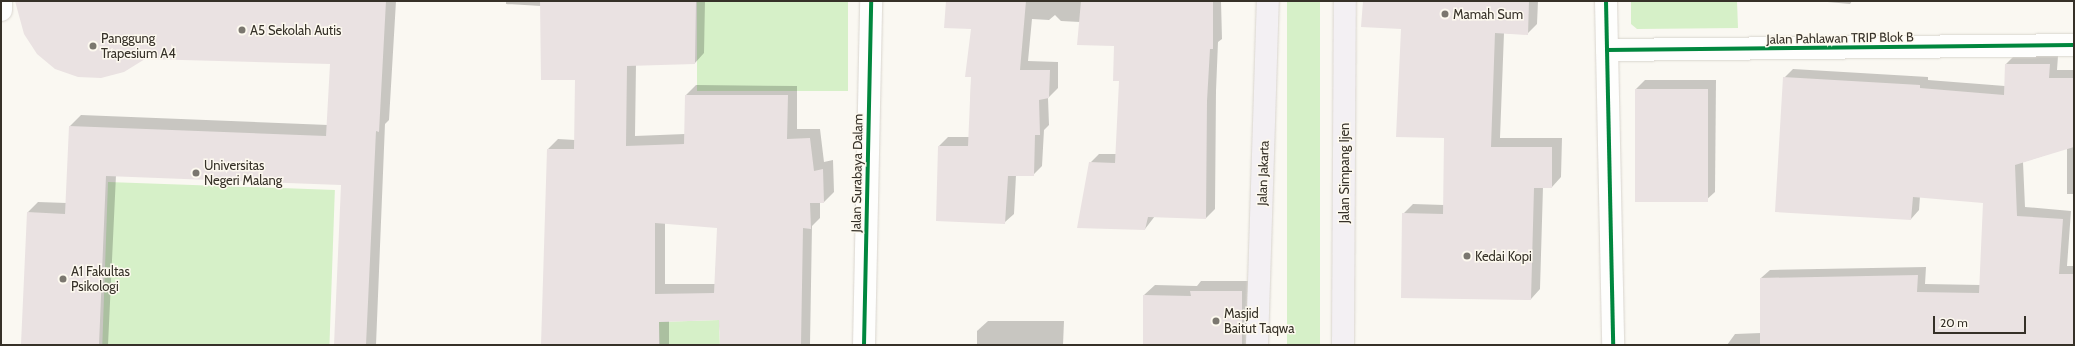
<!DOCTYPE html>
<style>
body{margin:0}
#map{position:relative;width:2075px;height:346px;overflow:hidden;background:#faf8f2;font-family:Cabin,sans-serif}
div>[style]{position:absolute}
.green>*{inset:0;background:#d6f0c8;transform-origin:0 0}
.shadow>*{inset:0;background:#0003}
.building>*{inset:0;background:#eae2e2;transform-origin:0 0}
.roads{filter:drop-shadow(0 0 1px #d9d5ce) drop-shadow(0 0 1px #d9d5ce)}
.minor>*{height:22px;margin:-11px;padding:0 11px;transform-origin:11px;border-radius:11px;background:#fefefd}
.major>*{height:22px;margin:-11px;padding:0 11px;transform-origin:11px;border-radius:11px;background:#f3f0f3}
.cycleway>*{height:4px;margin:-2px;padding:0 2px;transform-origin:2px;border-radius:2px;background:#00873e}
.dots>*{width:11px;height:11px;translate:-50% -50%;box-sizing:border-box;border:2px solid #fdf9ef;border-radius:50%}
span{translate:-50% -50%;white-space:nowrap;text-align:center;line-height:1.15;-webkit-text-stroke:3px #fdf9ef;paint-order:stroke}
.poi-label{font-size:13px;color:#363128}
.left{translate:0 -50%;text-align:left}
.street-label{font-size:13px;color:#363128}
.frame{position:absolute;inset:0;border:2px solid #363128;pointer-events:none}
.scale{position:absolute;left:1933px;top:316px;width:93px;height:18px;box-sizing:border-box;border:2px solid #363128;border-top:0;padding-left:5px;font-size:12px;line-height:14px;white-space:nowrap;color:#363128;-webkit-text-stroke:3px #fdf9ef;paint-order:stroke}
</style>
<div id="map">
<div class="green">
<i style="left:697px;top:1px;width:151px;height:90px"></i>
<i style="left:1287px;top:1px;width:33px;height:344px"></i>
<i style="clip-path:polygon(1631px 1px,1737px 1px,1738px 28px,1637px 29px,1631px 24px)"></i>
<i style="left:108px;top:182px;width:227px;height:163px;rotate:2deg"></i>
<i style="left:719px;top:320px;width:25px;height:60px;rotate:88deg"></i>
</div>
<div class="shadow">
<i style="clip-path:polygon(19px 1px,396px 1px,389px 120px,385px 124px,376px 345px,335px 345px,343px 184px,116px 175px,108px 345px,22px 343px,28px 212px,38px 202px,67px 203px,70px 126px,81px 115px,328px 125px,331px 63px,144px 58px)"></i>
<i style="clip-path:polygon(evenodd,506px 1px,705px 1px,704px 53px,695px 63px,636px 64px,635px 136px,685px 134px,686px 95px,696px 85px,797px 86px,797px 129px,820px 129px,824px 162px,833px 160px,834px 192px,824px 202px,820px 202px,820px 218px,812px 226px,810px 345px,721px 345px,719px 319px,669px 321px,669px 345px,542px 345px,548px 149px,558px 139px,575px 140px,576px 79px,541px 6px,506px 4px,506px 1px,665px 223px,718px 227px,715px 284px,665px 284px,665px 223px)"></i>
<i style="clip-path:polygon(947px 1px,1221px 1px,1222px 39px,1218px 42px,1216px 91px,1215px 209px,1206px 218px,1155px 216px,1145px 229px,1090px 163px,1099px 154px,1117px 154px,1120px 80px,1115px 45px,1080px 22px,1061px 21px,1055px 15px,1049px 20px,1032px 19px,1028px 61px,1058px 62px,1058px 88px,1048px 98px,1049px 125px,1044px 130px,1042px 166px,1033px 175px,1016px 175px,1014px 214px,1005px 222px,939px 146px,948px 137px,970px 137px,972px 28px)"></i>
<i style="clip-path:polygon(1364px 1px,1538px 1px,1537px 24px,1527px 34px,1504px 33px,1500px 138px,1562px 138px,1561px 177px,1552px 187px,1543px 187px,1540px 289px,1531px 299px,1403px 214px,1413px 204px,1444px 205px,1445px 137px,1402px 28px)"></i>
<i style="clip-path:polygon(1816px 1px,1852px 1px,1850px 4px)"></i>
<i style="clip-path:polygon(2014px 56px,2058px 56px,2057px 70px,2074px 70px,2074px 194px,2067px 194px,2067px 148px,2023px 162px,2025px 207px,2071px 211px,2067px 266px,2074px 266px,2074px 345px,1727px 345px,1735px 334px,1761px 333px,1761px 278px,1770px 270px,1926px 267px,1925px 284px,1981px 285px,1984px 202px,1920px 196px,1919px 210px,1911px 219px,1784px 78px,1793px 69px,1928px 77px,1928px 80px,2005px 86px,2006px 64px)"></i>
<i style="clip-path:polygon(1645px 80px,1716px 80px,1715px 192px,1705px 201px,1636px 89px)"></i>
<i style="clip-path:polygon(1201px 281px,1251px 281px,1252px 345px,1144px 345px,1144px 295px,1155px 285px,1197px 286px)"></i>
<i style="clip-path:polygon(988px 321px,1064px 321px,1063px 345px,977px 345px,977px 331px)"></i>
</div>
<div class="building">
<i style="clip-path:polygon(15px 1px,386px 1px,379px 132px,376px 131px,366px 345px,334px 345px,341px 185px,106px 176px,99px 345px,21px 344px,27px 212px,65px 214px,69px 126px,326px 136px,330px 64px,145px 59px,124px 72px,101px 78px,78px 77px,55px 69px,37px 54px,24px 34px)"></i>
<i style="clip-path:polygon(evenodd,540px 1px,696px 1px,695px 64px,627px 66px,626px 146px,684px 144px,685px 95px,788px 95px,787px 139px,810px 138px,814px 171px,823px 169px,824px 203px,810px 203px,811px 229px,803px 228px,801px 345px,720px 345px,719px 320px,659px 322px,659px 345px,541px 345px,547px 149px,574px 149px,575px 80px,541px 80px,540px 1px,655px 223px,717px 228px,714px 293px,655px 294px,655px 223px)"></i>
<i style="clip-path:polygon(946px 1px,1026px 1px,1020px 70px,1050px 70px,1049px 98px,1039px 100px,1040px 135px,1035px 135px,1034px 176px,1008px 176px,1005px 224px,936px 221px,938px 146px,968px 146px,971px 77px,965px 77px,971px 29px,944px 28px)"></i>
<i style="clip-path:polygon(1081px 1px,1213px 1px,1213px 49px,1210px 49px,1207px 101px,1206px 219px,1148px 217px,1145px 230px,1077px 228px,1089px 162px,1115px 163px,1119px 81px,1113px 81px,1114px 46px,1077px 45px)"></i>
<i style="clip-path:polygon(1363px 1px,1529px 1px,1528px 35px,1495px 33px,1491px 147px,1552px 147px,1552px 188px,1534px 188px,1531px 300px,1401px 298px,1402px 213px,1443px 214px,1444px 138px,1396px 137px,1401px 29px,1361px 27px)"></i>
<i style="clip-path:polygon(2005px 64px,2050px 64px,2049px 78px,2074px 78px,2074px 147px,2015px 165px,2017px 216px,2063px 219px,2059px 274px,2074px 274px,2074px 345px,1760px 345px,1760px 278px,1918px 275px,1917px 292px,1979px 293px,1983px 203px,1913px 197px,1911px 220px,1775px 212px,1783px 77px,1920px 85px,1920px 88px,2004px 95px)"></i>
<i style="left:1635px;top:89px;width:73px;height:113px"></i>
<i style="clip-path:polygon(1190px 291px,1242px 291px,1242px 345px,1143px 345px,1143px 295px,1191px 296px)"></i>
</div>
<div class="roads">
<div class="minor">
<i style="left:1606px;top:1px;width:344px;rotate:88.8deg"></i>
<i style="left:1px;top:10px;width:9px;rotate:-90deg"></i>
<i style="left:1607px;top:50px;width:467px;rotate:-0.6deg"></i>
<i style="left:864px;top:345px;width:344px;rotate:-88.8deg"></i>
</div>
<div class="major">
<i style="left:1257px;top:345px;width:344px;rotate:-88.2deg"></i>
<i style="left:1343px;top:345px;width:344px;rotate:-89.7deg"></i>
</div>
</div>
<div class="cycleway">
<i style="left:1606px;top:1px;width:344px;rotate:88.8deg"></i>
<i style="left:1607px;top:50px;width:467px;rotate:-0.6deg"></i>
<i style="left:864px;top:345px;width:344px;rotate:-88.8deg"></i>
</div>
<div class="dots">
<i style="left:1445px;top:14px;background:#7b776f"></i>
<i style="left:242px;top:30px;background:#7b776f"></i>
<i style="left:93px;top:46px;background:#7b776f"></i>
<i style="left:196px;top:173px;background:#7b776f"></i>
<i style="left:1467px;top:256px;background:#7b776f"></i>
<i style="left:63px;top:279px;background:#7b776f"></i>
<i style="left:1216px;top:321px;background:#7b776f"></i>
</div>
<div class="poi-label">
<span class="left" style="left:1453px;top:14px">Mamah Sum</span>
<span class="left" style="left:250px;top:30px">A5 Sekolah Autis</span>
<span class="left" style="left:101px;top:46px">Panggung<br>Trapesium A4</span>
<span class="left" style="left:204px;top:173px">Universitas<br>Negeri Malang</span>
<span class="left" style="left:1475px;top:256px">Kedai Kopi</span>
<span class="left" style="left:71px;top:279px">A1 Fakultas<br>Psikologi</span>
<span class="left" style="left:1224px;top:321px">Masjid<br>Baitut Taqwa</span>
</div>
<div class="street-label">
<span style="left:1840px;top:38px;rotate:-1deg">Jalan Pahlawan TRIP Blok B</span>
<span style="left:857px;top:173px;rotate:-89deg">Jalan Surabaya Dalam</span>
<span style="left:1263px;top:173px;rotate:-88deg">Jalan Jakarta</span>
<span style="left:1344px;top:173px;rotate:-90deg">Jalan Simpang Ijen</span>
</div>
<div class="frame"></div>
<div class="scale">20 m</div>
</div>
